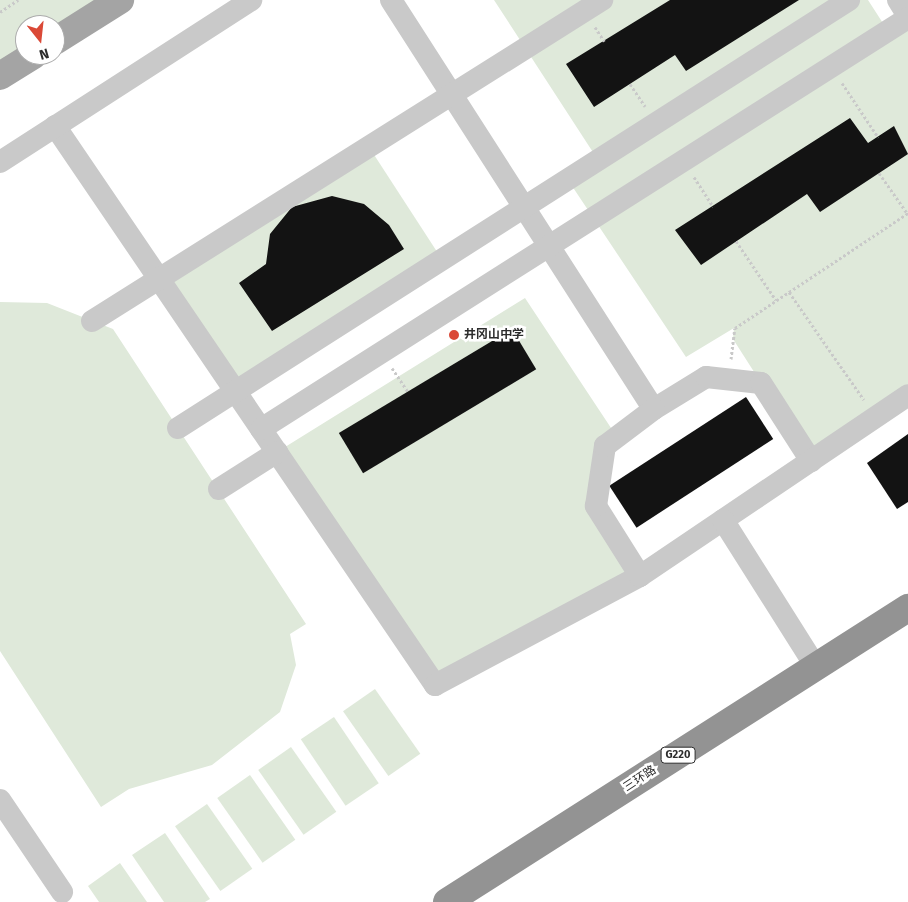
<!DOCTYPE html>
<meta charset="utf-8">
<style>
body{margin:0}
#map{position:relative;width:908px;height:902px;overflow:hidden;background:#fff;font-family:"Fira Sans","Noto Sans SC",sans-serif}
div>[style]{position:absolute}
.green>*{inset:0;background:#dfe9da;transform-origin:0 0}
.building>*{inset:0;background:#131313;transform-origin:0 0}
.path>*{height:3px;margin-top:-1.5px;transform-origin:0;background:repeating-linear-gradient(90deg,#c9c9c9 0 2.5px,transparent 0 5px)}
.minor>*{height:22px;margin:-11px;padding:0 11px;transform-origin:11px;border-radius:11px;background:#c9c9c9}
.major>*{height:28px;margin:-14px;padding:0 14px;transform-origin:14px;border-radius:14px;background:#a4a4a4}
.highway>*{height:28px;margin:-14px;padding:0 14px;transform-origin:14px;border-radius:14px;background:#939393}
.dots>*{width:14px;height:14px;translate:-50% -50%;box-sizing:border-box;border:2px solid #fff;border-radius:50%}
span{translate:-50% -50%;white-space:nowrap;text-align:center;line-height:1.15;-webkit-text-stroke:5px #fff;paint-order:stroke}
.shield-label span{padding:1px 4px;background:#fff;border:1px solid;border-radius:4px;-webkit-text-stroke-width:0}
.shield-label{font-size:11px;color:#2c2c2c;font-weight:700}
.poi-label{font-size:12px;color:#2c2c2c;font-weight:700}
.left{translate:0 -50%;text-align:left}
.street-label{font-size:12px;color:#2c2c2c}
.north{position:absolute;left:15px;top:15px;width:50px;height:50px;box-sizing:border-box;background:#fff;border:1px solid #ababab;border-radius:50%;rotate:164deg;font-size:14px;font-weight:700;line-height:20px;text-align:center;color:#2c2c2c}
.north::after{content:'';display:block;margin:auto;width:18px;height:22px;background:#da4937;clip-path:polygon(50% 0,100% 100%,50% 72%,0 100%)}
</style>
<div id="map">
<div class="green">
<i style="clip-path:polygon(0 0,120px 0,55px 25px,25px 25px,25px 55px,0 76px)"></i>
<i style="clip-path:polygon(494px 0,868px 0,888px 31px,908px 18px,908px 395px,811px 461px,733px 339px,734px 328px,686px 357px,568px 180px,598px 160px)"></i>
<i style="left:369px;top:147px;width:135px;height:248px;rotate:57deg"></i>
<i style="clip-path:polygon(525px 298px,617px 437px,596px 506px,640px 576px,435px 685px,277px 452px)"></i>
<i style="clip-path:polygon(0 302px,47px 303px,113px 329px,306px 624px,290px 634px,296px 665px,280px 712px,212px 765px,129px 789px,101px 807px,0 651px)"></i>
<i style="left:375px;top:689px;width:79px;height:39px;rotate:55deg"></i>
<i style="left:334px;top:717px;width:80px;height:40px;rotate:56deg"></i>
<i style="left:291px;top:747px;width:79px;height:40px;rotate:55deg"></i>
<i style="left:250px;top:775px;width:79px;height:40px;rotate:55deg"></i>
<i style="left:207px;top:804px;width:79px;height:39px;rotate:55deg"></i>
<i style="clip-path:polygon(165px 833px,210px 899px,205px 902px,164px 902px,132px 855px)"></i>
<i style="clip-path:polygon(120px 863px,147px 902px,99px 902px,88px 886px)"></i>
</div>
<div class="building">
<i style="clip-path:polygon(670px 0,799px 0,686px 71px,675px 55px,594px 107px,566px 64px)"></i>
<i style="clip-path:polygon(850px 118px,868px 143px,894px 126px,908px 154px,820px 212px,807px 194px,701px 265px,675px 230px)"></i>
<i style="clip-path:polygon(332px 196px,364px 204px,389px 225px,404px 249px,272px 331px,239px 283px,266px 264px,270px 234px,292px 207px)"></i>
<i style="left:512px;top:329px;width:47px;height:202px;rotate:59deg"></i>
<i style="left:746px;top:397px;width:50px;height:163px;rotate:57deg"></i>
<i style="clip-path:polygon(908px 434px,908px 502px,897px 509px,867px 463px)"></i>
</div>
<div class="path">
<i style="left:0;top:12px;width:22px;rotate:-34deg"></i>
<i style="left:595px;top:27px;width:17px;rotate:57deg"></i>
<i style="left:842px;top:83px;width:65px;rotate:56.3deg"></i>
<i style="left:630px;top:84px;width:27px;rotate:56deg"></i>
<i style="left:879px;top:173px;width:49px;rotate:55deg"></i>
<i style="left:694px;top:177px;width:35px;rotate:57deg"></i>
<i style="left:736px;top:241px;width:71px;rotate:55.9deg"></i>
<i style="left:789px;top:292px;width:131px;rotate:55.2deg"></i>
<i style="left:731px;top:359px;width:31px;rotate:-83deg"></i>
<i style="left:735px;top:328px;width:208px;rotate:-33.6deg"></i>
<i style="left:392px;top:368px;width:29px;rotate:56deg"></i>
</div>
<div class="minor">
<i style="left:391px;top:0;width:486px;rotate:57.3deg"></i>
<i style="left:654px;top:409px;width:61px;rotate:-31.6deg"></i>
<i style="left:706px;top:377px;width:55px;rotate:6.2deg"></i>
<i style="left:761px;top:383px;width:93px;rotate:57.3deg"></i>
<i style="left:898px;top:0;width:19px;rotate:58deg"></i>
<i style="left:55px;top:126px;width:676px;rotate:55.79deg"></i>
<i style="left:435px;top:685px;width:232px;rotate:-28deg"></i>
<i style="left:640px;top:576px;width:323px;rotate:-34deg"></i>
<i style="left:0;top:162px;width:299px;rotate:-32.8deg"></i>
<i style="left:92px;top:321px;width:603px;rotate:-32.19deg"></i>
<i style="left:178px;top:428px;width:796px;rotate:-32.53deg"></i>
<i style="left:261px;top:429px;width:767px;rotate:-32.43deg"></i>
<i style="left:219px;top:489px;width:69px;rotate:-32.5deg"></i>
<i style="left:723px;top:520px;width:174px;rotate:57.7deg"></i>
<i style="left:640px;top:576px;width:83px;rotate:-122.2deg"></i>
<i style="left:596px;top:506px;width:61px;rotate:-81.5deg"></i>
<i style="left:605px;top:446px;width:61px;rotate:-37.1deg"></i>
<i style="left:0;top:800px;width:111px;rotate:56deg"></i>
</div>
<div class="major">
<i style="left:55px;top:41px;width:77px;rotate:-32.2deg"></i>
<i style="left:0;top:76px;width:39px;rotate:-32deg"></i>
</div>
<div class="highway">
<i style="left:447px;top:902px;width:547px;rotate:-32.53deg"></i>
</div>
<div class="dots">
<i style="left:454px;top:335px;background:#da4937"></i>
</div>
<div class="shield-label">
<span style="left:678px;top:755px">G220</span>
</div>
<div class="poi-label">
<span class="left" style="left:464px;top:335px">井冈山中学</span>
</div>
<div class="street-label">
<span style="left:640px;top:779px;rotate:-33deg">三环路</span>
</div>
<div class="north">N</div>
</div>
